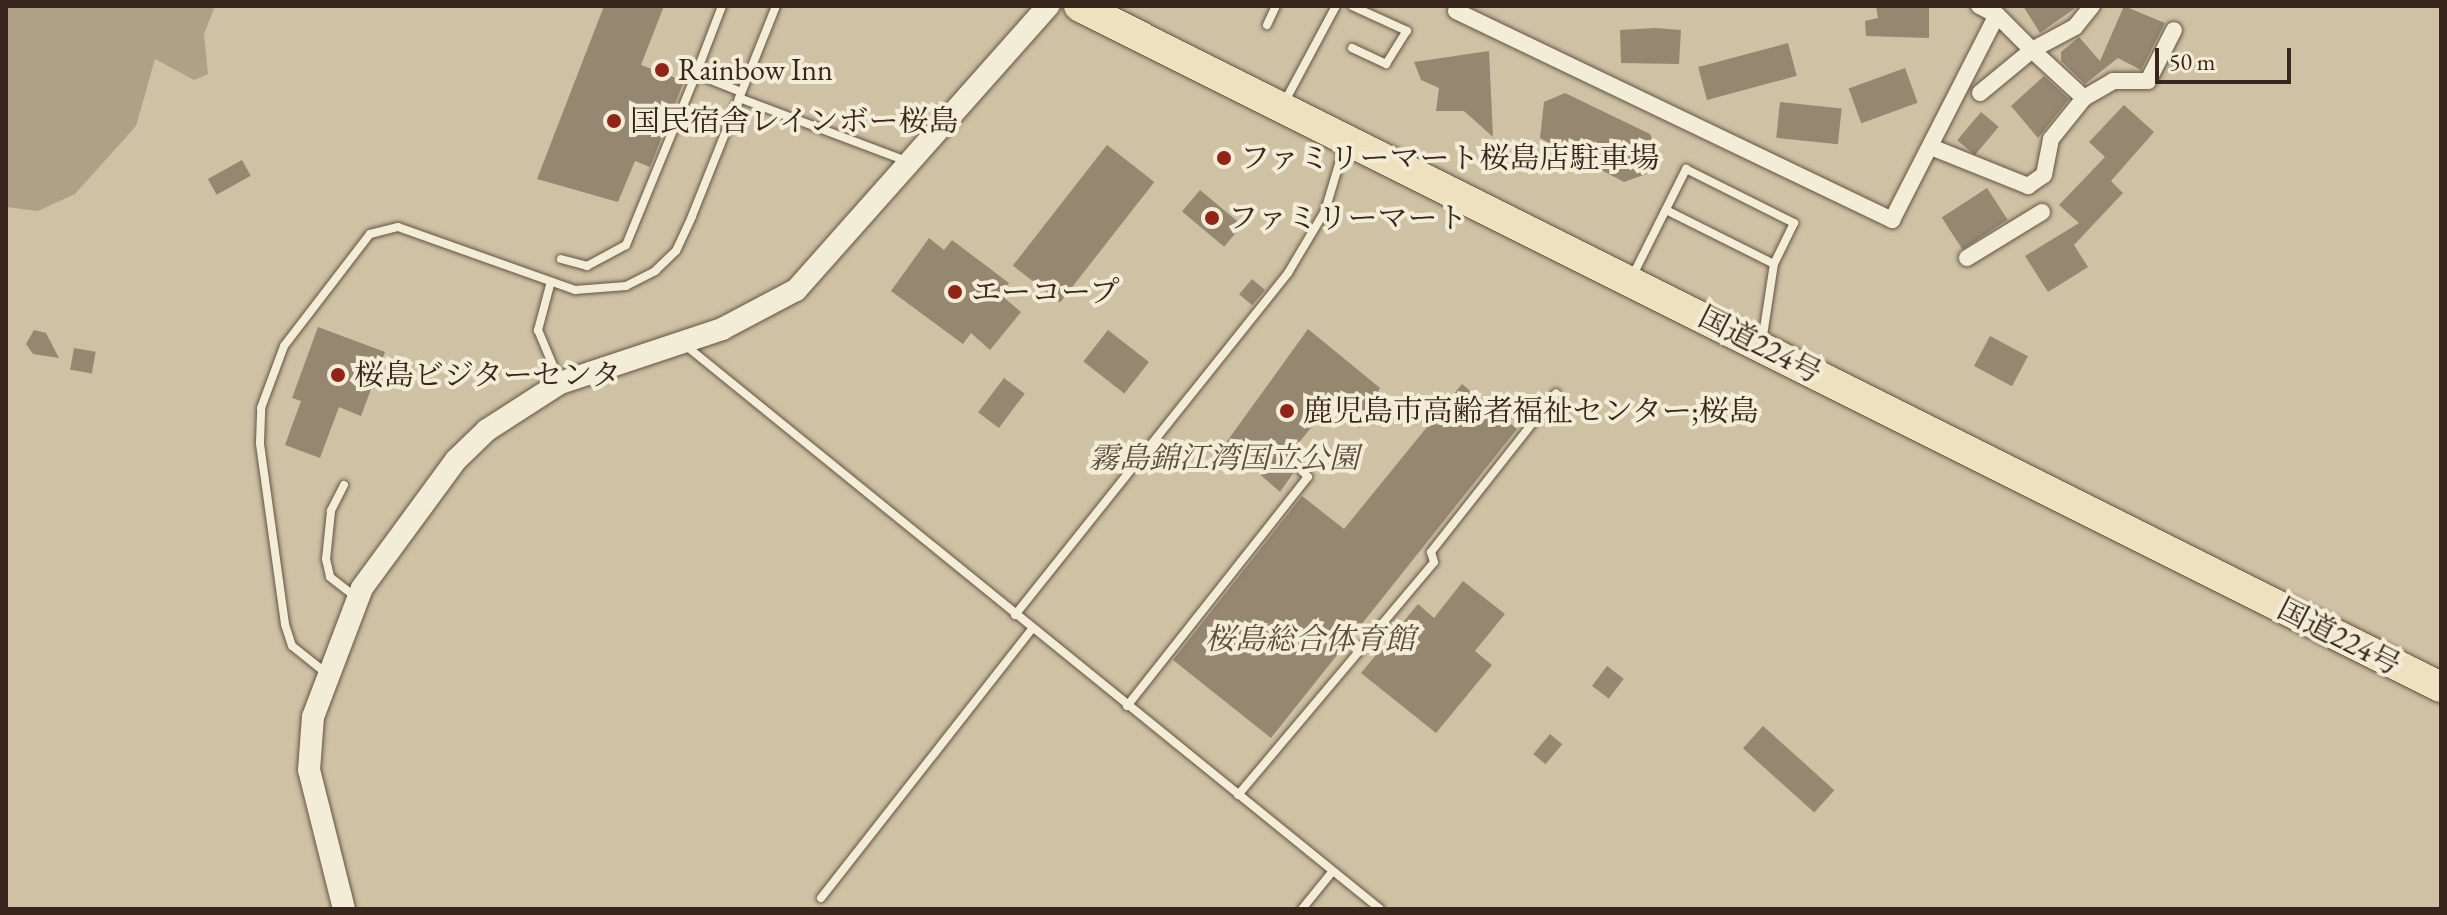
<!DOCTYPE html>
<meta charset="utf-8">
<style>
body{margin:0}
#map{position:relative;width:2447px;height:915px;overflow:hidden;background:#ede1c0;font-family:"EB Garamond","Noto Serif JP",serif}
div>[style]{position:absolute}
.green>*{inset:0;background:#cec1a4;transform-origin:0 0}
.water>*{inset:0;background:#afa188}
.building>*{inset:0;background:#968771;transform-origin:0 0}
.roads{filter:drop-shadow(0 0 2px #655444) drop-shadow(0 0 2px #655444)}
.lane>*{height:8px;margin:-4px;padding:0 4px;transform-origin:4px;border-radius:4px;background:#f3ecd6}
.street>*{height:16px;margin:-8px;padding:0 8px;transform-origin:8px;border-radius:8px;background:#f3ecd6}
.secondary>*{height:22px;margin:-11px;padding:0 11px;transform-origin:11px;border-radius:11px;background:#f3ecd6}
.highway>*{height:30px;margin:-15px;padding:0 15px;transform-origin:15px;border-radius:15px;background:#ede1c0}
.dots>*{width:22px;height:22px;translate:-50% -50%;box-sizing:border-box;border:4px solid #f3ecd6;border-radius:50%}
span{translate:-50% -50%;white-space:nowrap;text-align:center;line-height:1.15;-webkit-text-stroke:8px #f3ecd6;paint-order:stroke}
.poi-label{font-size:30px;color:#38251b}
.left{translate:0 -50%;text-align:left}
.street-label{font-size:30px;color:#38251b}
.park-label{font-size:30px;color:#5e4c3d;font-style:italic}
.frame{position:absolute;inset:0;border:8px solid #38251b;pointer-events:none}
.scale{position:absolute;left:2155px;top:48px;width:136px;height:36px;box-sizing:border-box;border:4px solid #38251b;border-top:0;padding-left:10px;font-size:24px;line-height:28px;white-space:nowrap;color:#38251b;-webkit-text-stroke:6px #f3ecd6;paint-order:stroke}
</style>
<div id="map">
<div class="green">
<i style="left:6px;top:6px;width:2435px;height:903px"></i>
</div>
<div class="water">
<i style="clip-path:polygon(6px 6px,215px 6px,204px 34px,208px 74px,194px 80px,155px 59px,136px 126px,75px 194px,38px 211px,6px 207px)"></i>
</div>
<div class="building">
<i style="clip-path:polygon(604px 6px,664px 6px,641px 65px,684px 81px,650px 167px,635px 161px,618px 202px,537px 179px)"></i>
<i style="clip-path:polygon(1876px 6px,1929px 6px,1929px 38px,1866px 36px,1865px 21px,1878px 18px)"></i>
<i style="clip-path:polygon(2023px 6px,2078px 6px,2040px 33px)"></i>
<i style="clip-path:polygon(2124px 6px,2165px 23px,2141px 70px,2118px 58px,2085px 84px,2061px 61px,2061px 52px,2079px 37px,2100px 61px)"></i>
<i style="clip-path:polygon(1655px 28px,1681px 30px,1679px 64px,1621px 63px,1620px 30px)"></i>
<i style="left:1788px;top:43px;width:34px;height:93px;rotate:75deg"></i>
<i style="clip-path:polygon(1489px 51px,1493px 137px,1464px 111px,1436px 111px,1439px 88px,1421px 80px,1414px 62px)"></i>
<i style="left:1905px;top:68px;width:37px;height:60px;rotate:70deg"></i>
<i style="clip-path:polygon(2044px 76px,2069px 99px,2038px 138px,2011px 106px)"></i>
<i style="clip-path:polygon(1565px 93px,1650px 134px,1659px 155px,1649px 173px,1624px 182px,1540px 138px,1544px 102px)"></i>
<i style="left:1780px;top:102px;width:62px;height:36px;rotate:6deg"></i>
<i style="clip-path:polygon(2124px 105px,2154px 132px,2111px 181px,2123px 193px,2074px 245px,2088px 267px,2048px 292px,2025px 256px,2079px 223px,2059px 205px,2105px 157px,2089px 142px)"></i>
<i style="left:1981px;top:112px;width:23px;height:37px;rotate:40deg"></i>
<i style="left:1107px;top:145px;width:60px;height:153px;rotate:38deg"></i>
<i style="left:242px;top:160px;width:18px;height:39px;rotate:61deg"></i>
<i style="left:1987px;top:188px;width:38px;height:54px;rotate:57deg"></i>
<i style="left:1200px;top:190px;width:55px;height:28px;rotate:40deg"></i>
<i style="clip-path:polygon(929px 238px,944px 250px,952px 240px,1009px 283px,1001px 295px,1021px 312px,990px 350px,971px 333px,963px 344px,891px 291px)"></i>
<i style="left:1252px;top:279px;width:17px;height:20px;rotate:40deg"></i>
<i style="clip-path:polygon(318px 327px,385px 352px,361px 416px,339px 407px,320px 458px,285px 445px,301px 401px,292px 398px)"></i>
<i style="clip-path:polygon(1308px 329px,1380px 388px,1360px 428px,1331px 403px,1284px 461px,1294px 472px,1280px 492px,1225px 444px)"></i>
<i style="clip-path:polygon(34px 330px,46px 333px,59px 358px,33px 354px,26px 344px)"></i>
<i style="left:1108px;top:330px;width:52px;height:40px;rotate:38deg"></i>
<i style="left:1990px;top:336px;width:43px;height:34px;rotate:28deg"></i>
<i style="left:74px;top:348px;width:22px;height:22px;rotate:10deg"></i>
<i style="left:1004px;top:378px;width:26px;height:43px;rotate:37deg"></i>
<i style="clip-path:polygon(1462px 384px,1517px 429px,1271px 738px,1173px 660px,1302px 496px,1344px 529px)"></i>
<i style="clip-path:polygon(1463px 581px,1505px 614px,1475px 651px,1492px 665px,1436px 733px,1361px 673px,1418px 604px,1434px 618px)"></i>
<i style="left:1607px;top:666px;width:21px;height:25px;rotate:37deg"></i>
<i style="left:1763px;top:726px;width:96px;height:30px;rotate:42deg"></i>
<i style="left:1550px;top:734px;width:16px;height:26px;rotate:40deg"></i>
</div>
<div class="roads">
<div class="lane">
<i style="left:722px;top:6px;width:73px;rotate:110.9deg"></i>
<i style="left:696px;top:74px;width:48px;rotate:21.8deg"></i>
<i style="left:1267px;top:25px;width:21px;rotate:-65deg"></i>
<i style="left:1352px;top:48px;width:38px;rotate:25deg"></i>
<i style="left:1386px;top:64px;width:39px;rotate:-58deg"></i>
<i style="left:1407px;top:31px;width:60px;rotate:-155.6deg"></i>
<i style="left:739px;top:98px;width:179px;rotate:20.6deg"></i>
<i style="left:1285px;top:101px;width:108px;rotate:-61.8deg"></i>
<i style="left:561px;top:259px;width:27px;rotate:15deg"></i>
<i style="left:587px;top:266px;width:44px;rotate:-28.3deg"></i>
<i style="left:626px;top:245px;width:185px;rotate:-67.7deg"></i>
<i style="left:1633px;top:275px;width:119px;rotate:-63.4deg"></i>
<i style="left:1686px;top:169px;width:121px;rotate:26.6deg"></i>
<i style="left:1794px;top:223px;width:46px;rotate:116deg"></i>
<i style="left:1774px;top:264px;width:121px;rotate:-153.4deg"></i>
<i style="left:550px;top:285px;width:47px;rotate:104.9deg"></i>
<i style="left:538px;top:330px;width:56px;rotate:67.1deg"></i>
<i style="left:1762px;top:342px;width:79px;rotate:-81.3deg"></i>
<i style="left:685px;top:345px;width:895px;rotate:39.06deg"></i>
<i style="left:344px;top:485px;width:29px;rotate:117deg"></i>
<i style="left:331px;top:511px;width:48px;rotate:95.9deg"></i>
<i style="left:326px;top:559px;width:18px;rotate:77deg"></i>
<i style="left:330px;top:577px;width:34px;rotate:38deg"></i>
<i style="left:1015px;top:615px;width:438px;rotate:-51.4deg"></i>
<i style="left:1288px;top:273px;width:72px;rotate:-59.2deg"></i>
<i style="left:1325px;top:211px;width:70px;rotate:-73.4deg"></i>
<i style="left:326px;top:673px;width:43px;rotate:-141.5deg"></i>
<i style="left:292px;top:646px;width:23px;rotate:-108deg"></i>
<i style="left:285px;top:624px;width:183px;rotate:-97.9deg"></i>
<i style="left:260px;top:443px;width:35px;rotate:-88deg"></i>
<i style="left:261px;top:408px;width:66px;rotate:-69.6deg"></i>
<i style="left:284px;top:346px;width:141px;rotate:-52.5deg"></i>
<i style="left:370px;top:234px;width:29px;rotate:-14deg"></i>
<i style="left:398px;top:227px;width:188px;rotate:19.6deg"></i>
<i style="left:575px;top:290px;width:51px;rotate:-4.5deg"></i>
<i style="left:626px;top:286px;width:33px;rotate:-27deg"></i>
<i style="left:655px;top:271px;width:29px;rotate:-44deg"></i>
<i style="left:676px;top:251px;width:38px;rotate:-65deg"></i>
<i style="left:692px;top:216px;width:226px;rotate:-68.2deg"></i>
<i style="left:1127px;top:706px;width:292px;rotate:-51.7deg"></i>
<i style="left:1308px;top:477px;width:22px;rotate:-133deg"></i>
<i style="left:1238px;top:795px;width:304px;rotate:-49.9deg"></i>
<i style="left:1434px;top:562px;width:10px;rotate:-107deg"></i>
<i style="left:1431px;top:552px;width:202px;rotate:-51.8deg"></i>
<i style="left:821px;top:898px;width:342px;rotate:-51.9deg"></i>
<i style="left:1302px;top:909px;width:48px;rotate:-51deg"></i>
</div>
<div class="street">
<i style="left:1456px;top:11px;width:484px;rotate:25.6deg"></i>
<i style="left:1892px;top:220px;width:230px;rotate:-62.9deg"></i>
<i style="left:1997px;top:15px;width:20px;rotate:-153deg"></i>
<i style="left:1997px;top:15px;width:49px;rotate:45deg"></i>
<i style="left:2032px;top:50px;width:49px;rotate:-28.1deg"></i>
<i style="left:2075px;top:27px;width:27px;rotate:-51deg"></i>
<i style="left:1980px;top:93px;width:67px;rotate:-39.6deg"></i>
<i style="left:2032px;top:50px;width:71px;rotate:42.7deg"></i>
<i style="left:1931px;top:147px;width:105px;rotate:21.9deg"></i>
<i style="left:2028px;top:186px;width:19px;rotate:-35deg"></i>
<i style="left:2044px;top:175px;width:37px;rotate:-79deg"></i>
<i style="left:2051px;top:139px;width:53px;rotate:-51.2deg"></i>
<i style="left:2084px;top:98px;width:34px;rotate:-30deg"></i>
<i style="left:2113px;top:81px;width:35px"></i>
<i style="left:2148px;top:81px;width:57px;rotate:-63deg"></i>
<i style="left:1967px;top:258px;width:88px;rotate:-31.5deg"></i>
</div>
<div class="secondary">
<i style="left:344px;top:909px;width:143px;rotate:-104.1deg"></i>
<i style="left:309px;top:770px;width:53px;rotate:-85.7deg"></i>
<i style="left:313px;top:717px;width:138px;rotate:-69.2deg"></i>
<i style="left:362px;top:588px;width:159px;rotate:-53.7deg"></i>
<i style="left:456px;top:460px;width:43px;rotate:-44.1deg"></i>
<i style="left:487px;top:430px;width:87px;rotate:-32.8deg"></i>
<i style="left:560px;top:383px;width:171px;rotate:-18.4deg"></i>
<i style="left:722px;top:329px;width:84px;rotate:-27.8deg"></i>
<i style="left:796px;top:290px;width:380px;rotate:-48.4deg"></i>
</div>
<div class="highway">
<i style="left:1079px;top:6px;width:1523px;rotate:26.57deg"></i>
</div>
</div>
<div class="dots">
<i style="left:662px;top:70px;background:#8f2418"></i>
<i style="left:614px;top:121px;background:#8f2418"></i>
<i style="left:1224px;top:158px;background:#8f2418"></i>
<i style="left:1212px;top:218px;background:#8f2418"></i>
<i style="left:955px;top:292px;background:#8f2418"></i>
<i style="left:338px;top:375px;background:#8f2418"></i>
<i style="left:1287px;top:411px;background:#8f2418"></i>
</div>
<div class="poi-label">
<span class="left" style="left:678px;top:70px">Rainbow Inn</span>
<span class="left" style="left:630px;top:121px">国民宿舎レインボー桜島</span>
<span class="left" style="left:1240px;top:158px">ファミリーマート桜島店駐車場</span>
<span class="left" style="left:1228px;top:218px">ファミリーマート</span>
<span class="left" style="left:971px;top:292px">エーコープ</span>
<span class="left" style="left:354px;top:375px">桜島ビジターセンタ</span>
<span class="left" style="left:1303px;top:411px">鹿児島市高齢者福祉センター;桜島</span>
</div>
<div class="street-label">
<span style="left:1760px;top:345px;rotate:27deg">国道224号</span>
<span style="left:2339px;top:637px;rotate:27deg">国道224号</span>
</div>
<div class="park-label">
<span style="left:1224px;top:458px">霧島錦江湾国立公園</span>
<span style="left:1310px;top:639px">桜島総合体育館</span>
</div>
<div class="frame"></div>
<div class="scale">50 m</div>
</div>
